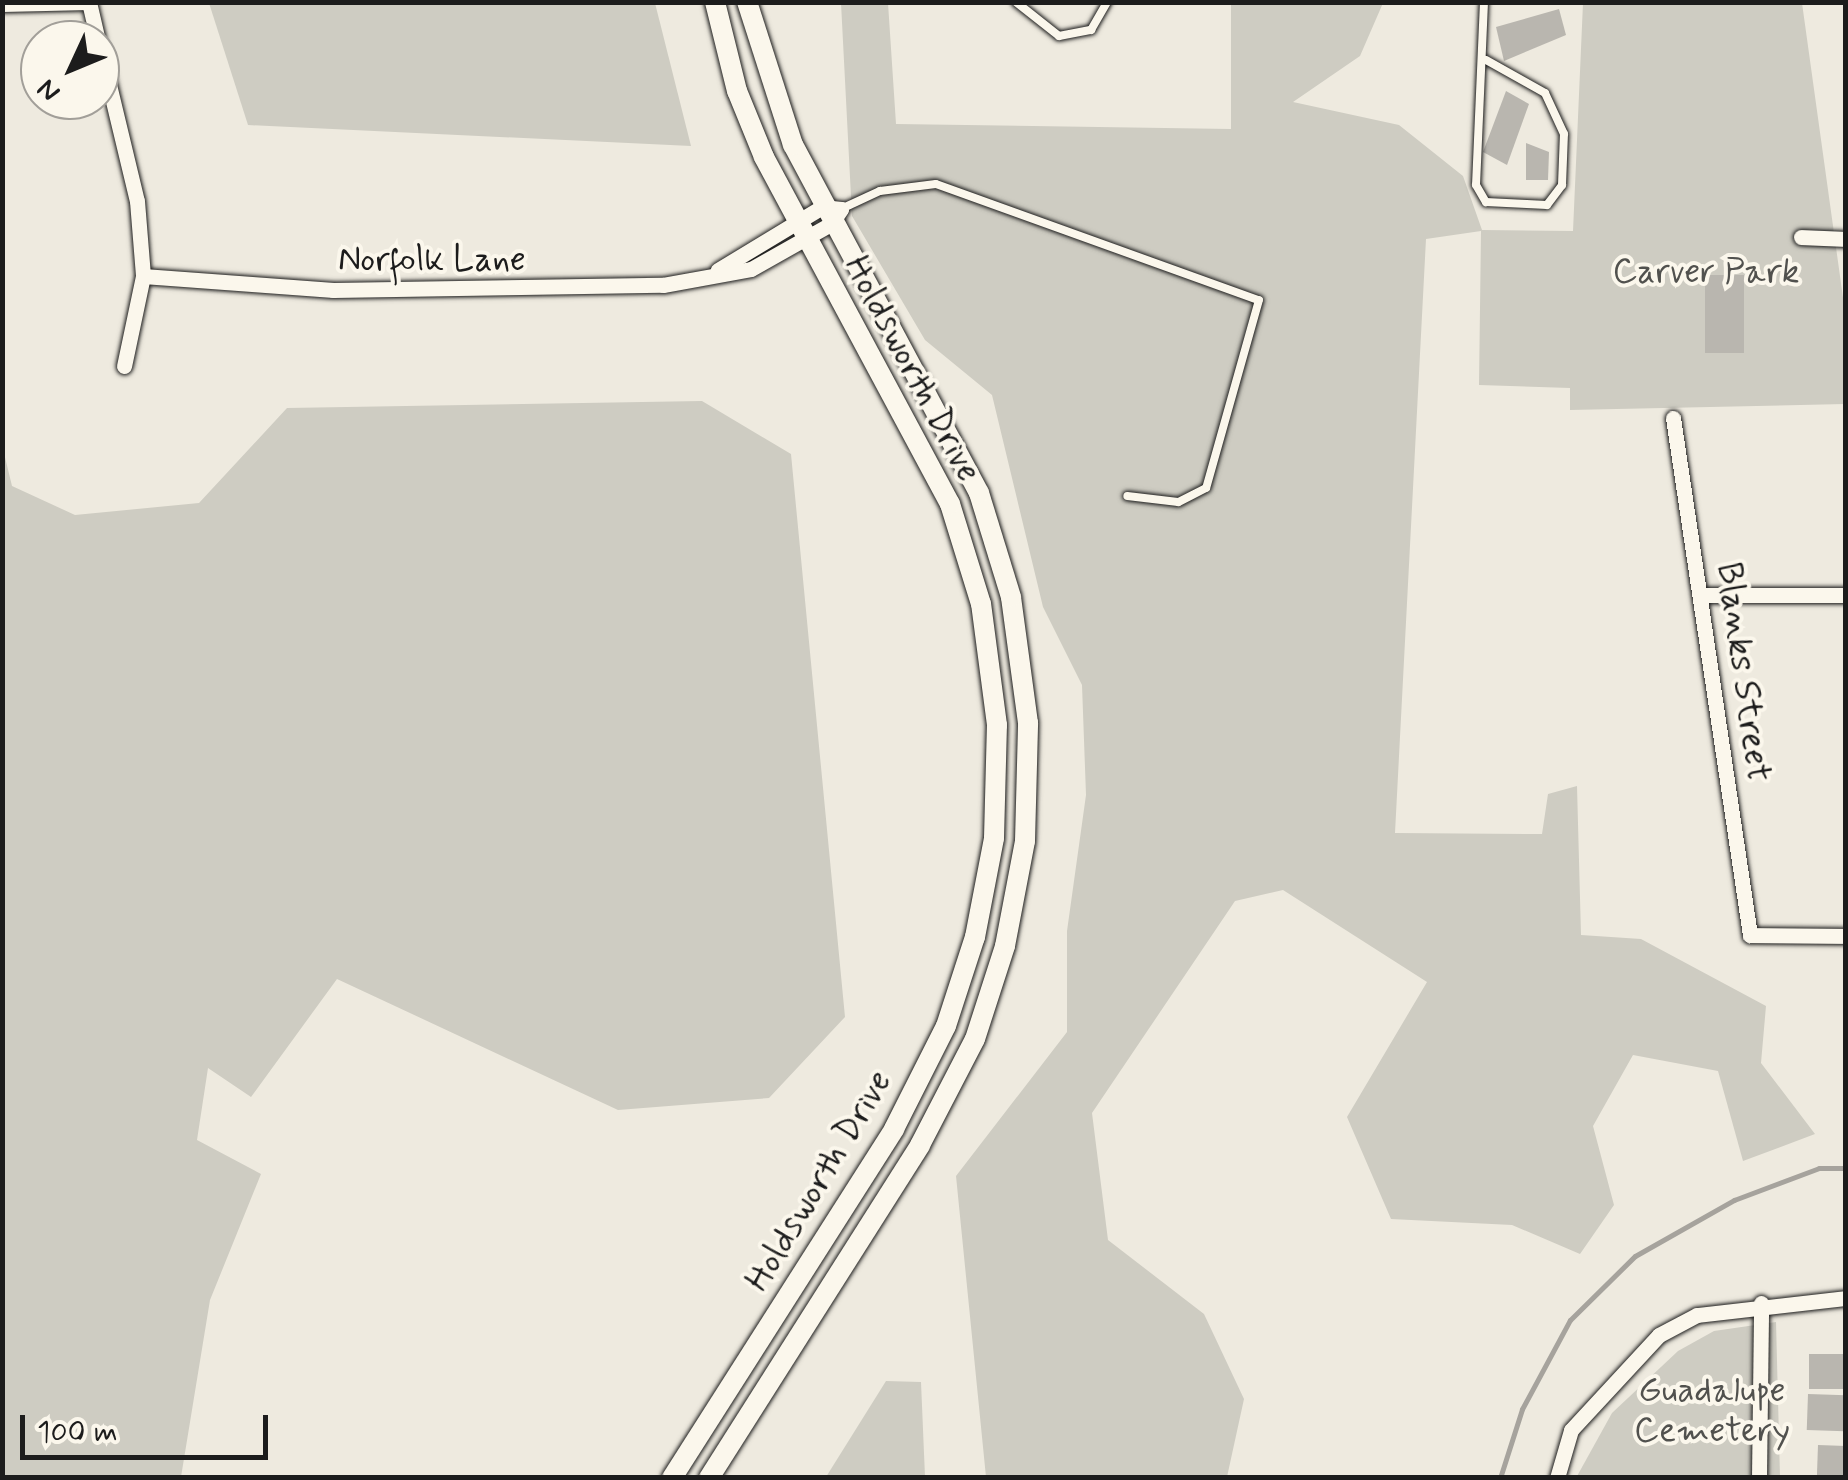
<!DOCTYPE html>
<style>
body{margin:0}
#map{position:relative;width:1848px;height:1480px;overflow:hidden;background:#eeeadf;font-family:Mynerve,sans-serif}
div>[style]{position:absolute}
.green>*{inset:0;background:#ceccc2}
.stream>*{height:5px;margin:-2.5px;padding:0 2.5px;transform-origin:2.5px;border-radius:2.5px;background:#a6a39d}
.building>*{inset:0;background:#b9b6af;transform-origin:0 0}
.roads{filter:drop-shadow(0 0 2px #1c1c1c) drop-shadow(0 0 2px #1c1c1c)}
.lane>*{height:8px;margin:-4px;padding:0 4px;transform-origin:4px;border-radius:4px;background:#fbf7ec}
.street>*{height:15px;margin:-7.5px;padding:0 7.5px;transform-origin:7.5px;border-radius:7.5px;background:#fbf7ec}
.secondary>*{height:20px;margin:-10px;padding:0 10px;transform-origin:10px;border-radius:10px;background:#fbf7ec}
span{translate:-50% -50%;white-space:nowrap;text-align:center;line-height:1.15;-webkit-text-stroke:8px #fbf7ec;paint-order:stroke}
.street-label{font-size:35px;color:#1c1c1c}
.park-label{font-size:35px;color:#51514e}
.frame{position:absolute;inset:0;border:5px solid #1c1c1c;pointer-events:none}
.north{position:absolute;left:20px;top:20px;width:100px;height:100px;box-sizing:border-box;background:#fbf7ec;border:2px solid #a29f99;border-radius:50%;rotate:226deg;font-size:28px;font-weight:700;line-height:40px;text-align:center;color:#1c1c1c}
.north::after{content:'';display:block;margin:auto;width:35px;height:45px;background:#1c1c1c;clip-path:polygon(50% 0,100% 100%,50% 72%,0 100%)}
.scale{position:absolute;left:20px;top:1415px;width:248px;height:45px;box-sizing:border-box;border:5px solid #1c1c1c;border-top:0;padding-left:12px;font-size:30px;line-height:35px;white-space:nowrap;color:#1c1c1c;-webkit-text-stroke:8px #fbf7ec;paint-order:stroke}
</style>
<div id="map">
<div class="green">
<i style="clip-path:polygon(209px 3px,655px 3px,691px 146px,248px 125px)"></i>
<i style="clip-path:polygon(841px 3px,888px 3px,896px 124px,1231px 129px,1231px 3px,1383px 3px,1360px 56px,1293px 102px,1399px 125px,1463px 176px,1482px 230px,1573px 231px,1583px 3px,1802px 3px,1845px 312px,1845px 404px,1570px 410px,1570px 388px,1479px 385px,1481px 231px,1426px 239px,1395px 833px,1542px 834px,1548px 794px,1577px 786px,1581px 935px,1641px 939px,1766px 1006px,1761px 1063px,1815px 1134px,1743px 1161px,1718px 1071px,1633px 1055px,1593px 1126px,1614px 1205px,1580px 1254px,1512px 1225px,1391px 1219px,1347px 1117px,1427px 982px,1283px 890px,1235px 901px,1092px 1113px,1108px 1240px,1204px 1314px,1244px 1399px,1227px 1477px,986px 1477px,956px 1176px,1067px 1032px,1067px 931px,1086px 795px,1082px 685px,1043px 607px,992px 395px,925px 340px,852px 216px)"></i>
<i style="clip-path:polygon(702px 401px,791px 454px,845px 1017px,769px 1098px,618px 1110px,337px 979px,251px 1097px,208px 1068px,197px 1140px,261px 1174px,210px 1300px,181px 1477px,3px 1477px,3px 449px,12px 486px,75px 515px,199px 503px,287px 408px)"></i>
<i style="clip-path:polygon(1776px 1322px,1780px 1477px,1576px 1478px,1612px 1413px,1678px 1351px,1714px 1331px)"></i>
<i style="clip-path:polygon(886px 1381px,921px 1382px,925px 1477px,826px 1477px)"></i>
</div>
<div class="stream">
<i style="left:1500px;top:1478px;width:72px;rotate:-72.3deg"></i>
<i style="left:1522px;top:1409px;width:101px;rotate:-61.7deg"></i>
<i style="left:1570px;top:1320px;width:91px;rotate:-44.6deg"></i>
<i style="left:1635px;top:1256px;width:114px;rotate:-29.5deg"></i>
<i style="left:1734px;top:1200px;width:91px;rotate:-20.6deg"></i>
<i style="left:1819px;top:1168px;width:27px"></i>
</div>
<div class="building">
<i style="clip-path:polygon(1559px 9px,1566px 35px,1504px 61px,1496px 27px)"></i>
<i style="clip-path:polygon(1506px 91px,1529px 104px,1507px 165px,1483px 152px)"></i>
<i style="clip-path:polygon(1526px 143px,1549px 152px,1548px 180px,1526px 180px)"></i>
<i style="left:1705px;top:275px;width:39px;height:78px"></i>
<i style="left:1809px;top:1354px;width:36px;height:35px"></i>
<i style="left:1808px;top:1394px;width:38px;height:36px;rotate:2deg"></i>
<i style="left:1818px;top:1445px;width:28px;height:30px;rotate:2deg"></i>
</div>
<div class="roads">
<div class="lane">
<i style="left:1016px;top:2px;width:55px;rotate:38.3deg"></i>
<i style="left:1059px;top:36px;width:33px;rotate:-11deg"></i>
<i style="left:1091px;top:30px;width:32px;rotate:-60deg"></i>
<i style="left:1484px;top:2px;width:183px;rotate:92.5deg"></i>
<i style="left:1476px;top:185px;width:20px;rotate:60deg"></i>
<i style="left:1486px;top:202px;width:61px;rotate:2.8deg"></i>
<i style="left:1547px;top:205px;width:25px;rotate:-53deg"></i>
<i style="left:1562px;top:185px;width:51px;rotate:-87.8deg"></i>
<i style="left:1564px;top:134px;width:45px;rotate:-114.9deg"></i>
<i style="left:1545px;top:93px;width:68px;rotate:-150.8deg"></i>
<i style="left:841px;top:209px;width:43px;rotate:-24.8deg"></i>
<i style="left:880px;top:191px;width:56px;rotate:-7.1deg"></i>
<i style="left:936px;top:184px;width:343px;rotate:19.8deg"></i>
<i style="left:1259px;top:300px;width:195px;rotate:105.7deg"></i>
<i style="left:1206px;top:488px;width:31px;rotate:153deg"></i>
<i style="left:1178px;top:502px;width:51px;rotate:-173.3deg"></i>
</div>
<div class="street">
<i style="left:2px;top:4px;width:87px;rotate:-1.3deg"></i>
<i style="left:89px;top:2px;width:39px;rotate:77deg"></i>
<i style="left:100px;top:47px;width:158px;rotate:76.5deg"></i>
<i style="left:137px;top:201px;width:75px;rotate:85.4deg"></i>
<i style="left:143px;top:276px;width:92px;rotate:101.9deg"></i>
<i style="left:1801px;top:237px;width:45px;rotate:2.5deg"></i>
<i style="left:143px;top:276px;width:191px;rotate:4.2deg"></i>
<i style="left:333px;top:290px;width:330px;rotate:-0.9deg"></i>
<i style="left:663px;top:285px;width:89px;rotate:-10.3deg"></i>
<i style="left:751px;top:269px;width:92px;rotate:-29.4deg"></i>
<i style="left:831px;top:224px;width:18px;rotate:-56deg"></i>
<i style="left:841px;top:209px;width:19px;rotate:-174deg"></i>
<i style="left:822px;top:207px;width:122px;rotate:148.8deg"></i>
<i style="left:1673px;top:418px;width:523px;rotate:81.53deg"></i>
<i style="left:1750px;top:935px;width:96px;rotate:0.6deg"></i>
<i style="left:1702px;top:595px;width:144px"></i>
<i style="left:1557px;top:1478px;width:50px;rotate:-73.7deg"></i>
<i style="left:1571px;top:1430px;width:129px;rotate:-47.2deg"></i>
<i style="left:1659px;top:1335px;width:43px;rotate:-27.8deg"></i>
<i style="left:1697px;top:1315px;width:150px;rotate:-6.5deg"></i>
<i style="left:1759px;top:1478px;width:175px;rotate:-89.3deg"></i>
</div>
<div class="secondary">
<i style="left:672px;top:1478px;width:414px;rotate:-57.5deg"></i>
<i style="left:894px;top:1129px;width:115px;rotate:-63.2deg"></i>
<i style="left:946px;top:1026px;width:94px;rotate:-72deg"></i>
<i style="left:975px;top:937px;width:101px;rotate:-79.1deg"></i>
<i style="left:994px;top:838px;width:113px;rotate:-88.5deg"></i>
<i style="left:997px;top:725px;width:122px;rotate:-97.5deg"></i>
<i style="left:981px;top:604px;width:105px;rotate:-107.2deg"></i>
<i style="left:950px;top:504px;width:394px;rotate:-118.2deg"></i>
<i style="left:764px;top:157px;width:71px;rotate:-112.2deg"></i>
<i style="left:737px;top:91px;width:92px;rotate:-103.9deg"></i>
<i style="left:709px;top:1478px;width:394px;rotate:-57.6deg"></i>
<i style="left:920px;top:1145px;width:119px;rotate:-62.6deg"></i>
<i style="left:975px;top:1039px;width:98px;rotate:-72.1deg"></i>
<i style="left:1005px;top:946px;width:107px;rotate:-79.2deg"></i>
<i style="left:1025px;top:841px;width:118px;rotate:-88.5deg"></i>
<i style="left:1028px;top:723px;width:127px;rotate:-97.7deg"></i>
<i style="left:1011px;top:597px;width:109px;rotate:-107.1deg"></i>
<i style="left:979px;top:493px;width:395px;rotate:-118.1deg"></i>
<i style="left:793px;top:145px;width:150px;rotate:-107.8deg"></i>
</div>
</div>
<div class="street-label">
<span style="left:432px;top:260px">Norfolk Lane</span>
<span style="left:912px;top:369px;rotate:62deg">Holdsworth Drive</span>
<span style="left:1743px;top:672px;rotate:82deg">Blanks Street</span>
<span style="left:819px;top:1181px;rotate:-59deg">Holdsworth Drive</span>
</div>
<div class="park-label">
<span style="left:1706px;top:272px">Carver Park</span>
<span style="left:1712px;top:1411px">Guadalupe<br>Cemetery</span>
</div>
<div class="frame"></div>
<div class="north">N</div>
<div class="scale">100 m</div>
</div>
